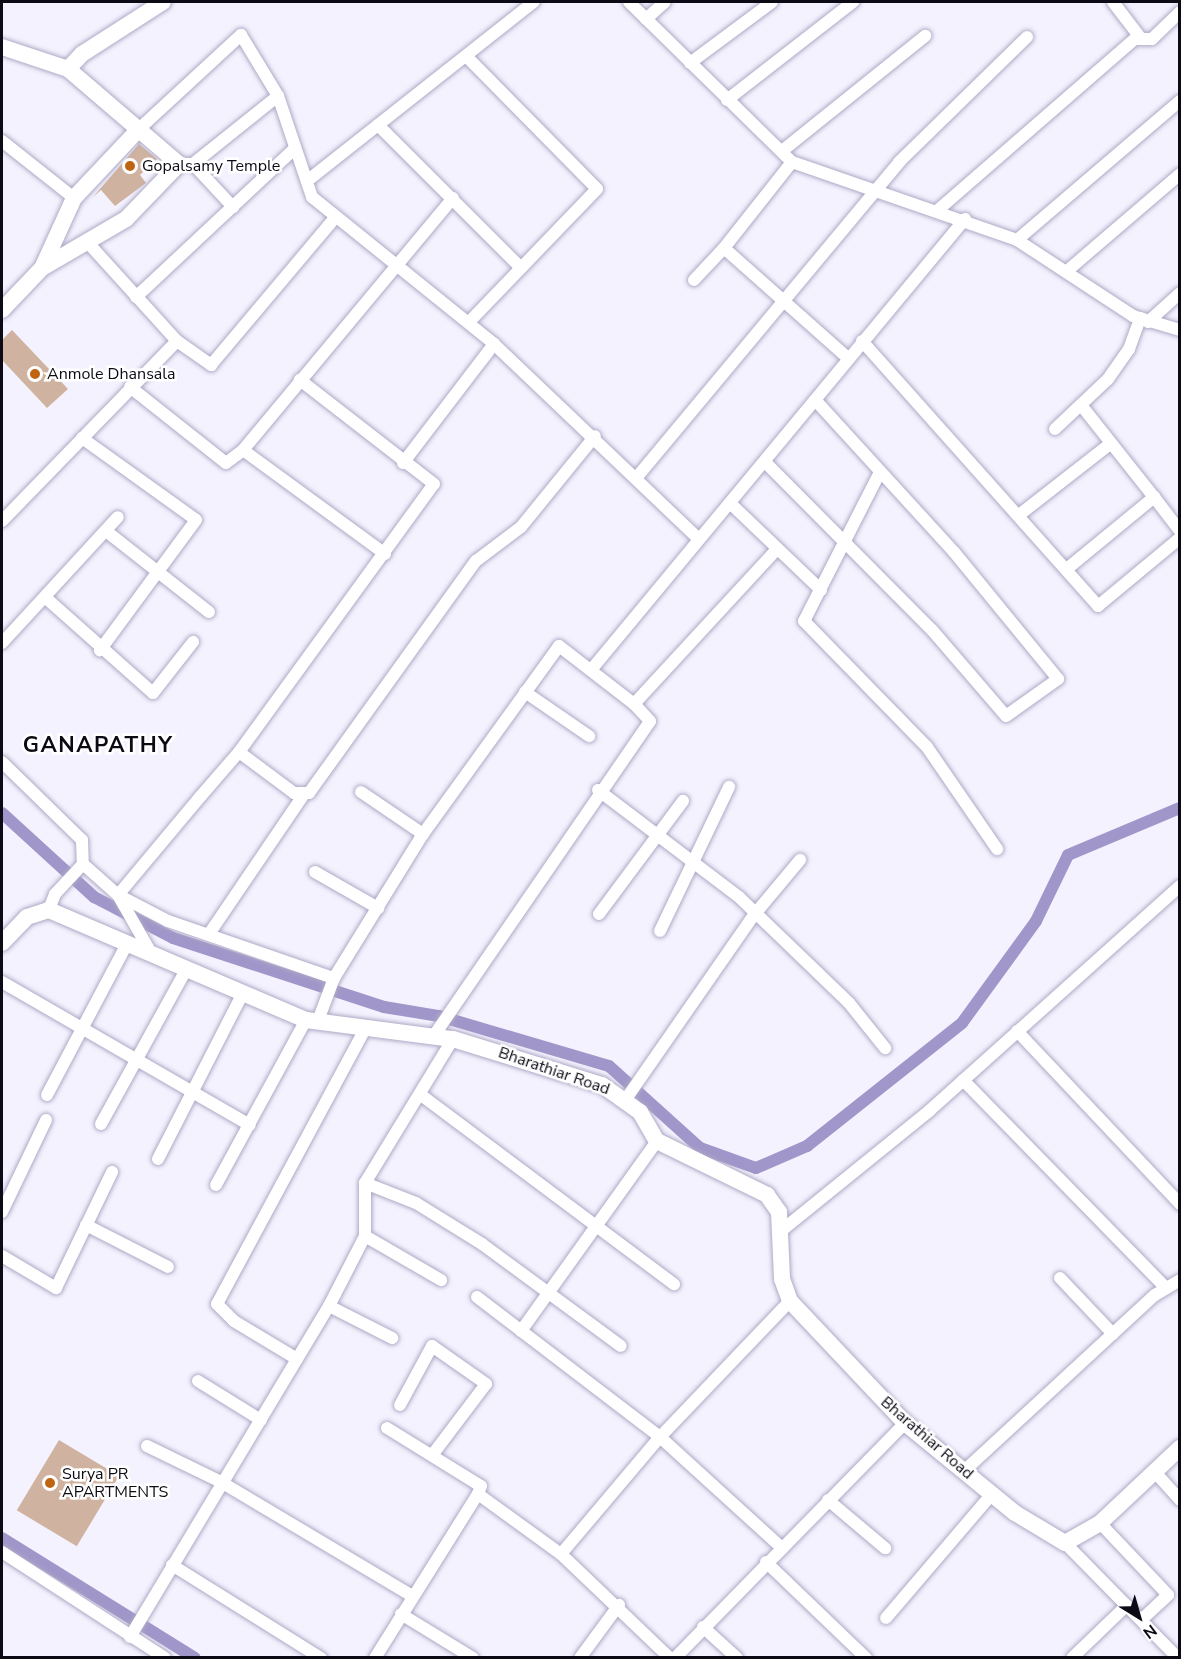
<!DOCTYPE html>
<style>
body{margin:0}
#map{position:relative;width:1181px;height:1659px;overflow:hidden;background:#f4f2fe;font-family:"Nunito Sans",sans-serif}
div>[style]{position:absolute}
.canal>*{height:12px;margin:-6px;padding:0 6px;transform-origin:6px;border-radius:6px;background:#a196c9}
.building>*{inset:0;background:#cfb3a0;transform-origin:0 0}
.roads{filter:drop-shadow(0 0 2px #aea9c6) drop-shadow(0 0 2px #aea9c6)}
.street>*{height:12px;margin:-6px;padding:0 6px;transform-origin:6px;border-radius:6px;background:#fff}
.secondary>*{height:16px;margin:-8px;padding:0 8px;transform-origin:8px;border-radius:8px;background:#fff}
.dots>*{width:16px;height:16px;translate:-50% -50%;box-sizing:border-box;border:3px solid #fff;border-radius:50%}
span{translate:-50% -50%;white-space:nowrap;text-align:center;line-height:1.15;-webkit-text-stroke:5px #fff;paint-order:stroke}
.poi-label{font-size:16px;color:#0c0a14}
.left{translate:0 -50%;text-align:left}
.street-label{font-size:16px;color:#0c0a14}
.district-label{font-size:22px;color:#0c0a14;font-weight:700;letter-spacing:1.5px}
.frame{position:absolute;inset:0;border:3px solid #0c0a14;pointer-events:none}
.north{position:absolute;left:1109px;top:1587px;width:60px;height:60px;-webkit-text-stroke:4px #fff;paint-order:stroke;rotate:143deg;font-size:16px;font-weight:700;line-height:24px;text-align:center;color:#0c0a14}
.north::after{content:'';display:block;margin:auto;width:21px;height:27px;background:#0c0a14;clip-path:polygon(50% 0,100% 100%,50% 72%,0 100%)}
</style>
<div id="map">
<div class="canal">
<i style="left:2px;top:813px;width:125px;rotate:42.4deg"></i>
<i style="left:94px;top:897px;width:89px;rotate:27.4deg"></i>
<i style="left:173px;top:938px;width:222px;rotate:18.1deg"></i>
<i style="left:384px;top:1007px;width:56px;rotate:9.3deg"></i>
<i style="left:439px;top:1016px;width:177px;rotate:16.4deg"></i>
<i style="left:609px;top:1066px;width:122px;rotate:42deg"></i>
<i style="left:700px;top:1148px;width:59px;rotate:19.7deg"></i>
<i style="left:756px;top:1168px;width:56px;rotate:-23.3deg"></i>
<i style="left:807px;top:1146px;width:198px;rotate:-38.4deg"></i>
<i style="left:962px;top:1023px;width:126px;rotate:-54deg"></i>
<i style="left:1036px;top:921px;width:73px;rotate:-64.1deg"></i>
<i style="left:1068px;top:855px;width:121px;rotate:-22.8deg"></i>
<i style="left:2px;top:1538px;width:227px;rotate:31.9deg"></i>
</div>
<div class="building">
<i style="clip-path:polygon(139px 144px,157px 159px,140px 175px,146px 183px,115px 206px,101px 190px,93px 197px)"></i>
<i style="clip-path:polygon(12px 330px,68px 389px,47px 408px,2px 360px,2px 340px)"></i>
<i style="left:59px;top:1440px;width:70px;height:82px;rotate:31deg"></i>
</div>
<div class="roads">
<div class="street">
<i style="left:629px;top:2px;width:228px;rotate:44.5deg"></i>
<i style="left:792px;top:162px;width:238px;rotate:19.1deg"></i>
<i style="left:1017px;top:240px;width:139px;rotate:33.2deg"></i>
<i style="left:1133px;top:316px;width:49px;rotate:16.6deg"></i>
<i style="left:1113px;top:2px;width:43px;rotate:52.6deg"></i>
<i style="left:646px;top:19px;width:25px;rotate:-42deg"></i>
<i style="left:467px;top:57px;width:185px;rotate:45.4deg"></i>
<i style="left:597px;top:189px;width:185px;rotate:133.9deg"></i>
<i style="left:690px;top:63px;width:102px;rotate:-36.6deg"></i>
<i style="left:727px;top:100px;width:160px;rotate:-37.9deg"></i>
<i style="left:378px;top:125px;width:202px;rotate:45deg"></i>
<i style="left:139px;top:129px;width:139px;rotate:-42.7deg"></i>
<i style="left:241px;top:35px;width:71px;rotate:58.8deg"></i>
<i style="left:2px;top:141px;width:92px;rotate:38.4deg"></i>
<i style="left:782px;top:151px;width:184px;rotate:-38.8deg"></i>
<i style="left:792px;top:162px;width:110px;rotate:128.3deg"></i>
<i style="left:724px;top:248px;width:166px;rotate:41.6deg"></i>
<i style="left:179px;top:164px;width:14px"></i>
<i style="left:193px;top:164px;width:109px;rotate:-38.7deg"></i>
<i style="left:278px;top:96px;width:107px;rotate:71.4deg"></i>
<i style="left:312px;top:197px;width:234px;rotate:38.9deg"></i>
<i style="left:494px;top:344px;width:282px;rotate:43.6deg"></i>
<i style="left:193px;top:164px;width:59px;rotate:47.1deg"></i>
<i style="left:307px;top:181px;width:289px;rotate:-38.3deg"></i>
<i style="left:938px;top:210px;width:261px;rotate:-41deg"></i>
<i style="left:1135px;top:39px;width:17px"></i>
<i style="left:1152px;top:39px;width:39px;rotate:-44deg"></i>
<i style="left:1017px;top:240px;width:214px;rotate:-40.5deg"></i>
<i style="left:1067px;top:271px;width:149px;rotate:-40.6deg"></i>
<i style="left:694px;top:280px;width:44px;rotate:-46.8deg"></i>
<i style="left:136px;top:297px;width:215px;rotate:-43.1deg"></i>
<i style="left:1148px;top:322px;width:43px;rotate:-42.2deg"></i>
<i style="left:177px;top:341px;width:42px;rotate:35.2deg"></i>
<i style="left:211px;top:365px;width:191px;rotate:-49.9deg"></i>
<i style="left:862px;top:341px;width:355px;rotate:48.3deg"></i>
<i style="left:1098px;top:606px;width:107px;rotate:-39.7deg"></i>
<i style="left:130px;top:387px;width:122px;rotate:38.4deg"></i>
<i style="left:226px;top:463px;width:21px;rotate:-37deg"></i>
<i style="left:243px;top:450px;width:328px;rotate:-50.2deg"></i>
<i style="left:1081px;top:405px;width:117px;rotate:51.6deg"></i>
<i style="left:1055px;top:429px;width:73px;rotate:-43.3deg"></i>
<i style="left:1108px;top:379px;width:37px;rotate:-55deg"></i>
<i style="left:1129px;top:349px;width:33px;rotate:-70deg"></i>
<i style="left:82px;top:438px;width:140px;rotate:35.7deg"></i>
<i style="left:196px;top:520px;width:162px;rotate:126.4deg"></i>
<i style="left:243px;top:450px;width:176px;rotate:36.2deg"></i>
<i style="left:403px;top:463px;width:150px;rotate:-52.6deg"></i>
<i style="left:766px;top:463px;width:235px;rotate:45.2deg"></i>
<i style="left:932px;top:630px;width:113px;rotate:49.3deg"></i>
<i style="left:1006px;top:716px;width:64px;rotate:-35.4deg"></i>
<i style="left:1058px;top:679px;width:164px;rotate:-129.3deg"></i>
<i style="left:954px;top:552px;width:206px;rotate:-132.4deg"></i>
<i style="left:879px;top:474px;width:165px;rotate:117deg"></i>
<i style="left:804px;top:621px;width:176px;rotate:45.7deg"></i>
<i style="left:927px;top:747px;width:124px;rotate:55.5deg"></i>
<i style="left:637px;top:477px;width:410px;rotate:-50.2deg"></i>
<i style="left:899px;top:162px;width:179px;rotate:-44.3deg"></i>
<i style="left:730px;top:503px;width:126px;rotate:43.7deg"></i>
<i style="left:1019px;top:515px;width:115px;rotate:-38deg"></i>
<i style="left:2px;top:521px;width:251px;rotate:-45.8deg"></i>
<i style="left:177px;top:341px;width:132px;rotate:-132.2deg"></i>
<i style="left:106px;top:531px;width:131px;rotate:38.2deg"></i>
<i style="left:1068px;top:568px;width:112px;rotate:-39.5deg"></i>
<i style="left:1154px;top:497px;width:43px;rotate:52.6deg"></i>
<i style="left:46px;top:598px;width:143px;rotate:41.6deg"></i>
<i style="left:153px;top:693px;width:65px;rotate:-51.9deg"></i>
<i style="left:2px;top:643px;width:171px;rotate:-47.4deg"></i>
<i style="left:591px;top:670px;width:586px;rotate:-50.33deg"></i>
<i style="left:525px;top:692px;width:78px;rotate:34.5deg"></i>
<i style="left:239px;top:752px;width:331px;rotate:-54deg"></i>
<i style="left:434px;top:484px;width:170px;rotate:-142.2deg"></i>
<i style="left:2px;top:762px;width:112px;rotate:44.3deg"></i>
<i style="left:82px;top:840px;width:24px;rotate:88deg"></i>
<i style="left:83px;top:864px;width:41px;rotate:133deg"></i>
<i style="left:55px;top:894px;width:17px;rotate:111deg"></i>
<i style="left:598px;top:790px;width:177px;rotate:37.2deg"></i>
<i style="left:739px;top:897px;width:153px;rotate:43.9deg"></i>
<i style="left:849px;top:1003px;width:58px;rotate:51.3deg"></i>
<i style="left:361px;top:792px;width:75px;rotate:34.1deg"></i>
<i style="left:83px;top:864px;width:47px;rotate:41.5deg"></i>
<i style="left:118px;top:895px;width:56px;rotate:27.5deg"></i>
<i style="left:168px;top:921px;width:176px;rotate:19deg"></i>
<i style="left:315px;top:872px;width:73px;rotate:29.7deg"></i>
<i style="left:599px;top:914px;width:141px;rotate:-53.4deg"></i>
<i style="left:660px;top:931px;width:160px;rotate:-64.4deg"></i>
<i style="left:209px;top:934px;width:166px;rotate:-55.8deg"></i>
<i style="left:151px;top:953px;width:67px;rotate:-119.6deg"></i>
<i style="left:118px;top:895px;width:128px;rotate:-50.1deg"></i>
<i style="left:200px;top:797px;width:60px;rotate:-49.1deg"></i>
<i style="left:239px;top:752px;width:69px;rotate:36.7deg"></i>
<i style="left:294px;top:793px;width:15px"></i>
<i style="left:309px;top:793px;width:286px;rotate:-54.3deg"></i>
<i style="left:476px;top:561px;width:56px;rotate:-37.1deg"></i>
<i style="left:521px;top:527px;width:117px;rotate:-50.9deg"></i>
<i style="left:2px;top:982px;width:286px;rotate:30deg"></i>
<i style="left:319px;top:1018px;width:43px;rotate:-69.4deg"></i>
<i style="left:334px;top:978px;width:169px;rotate:-58.3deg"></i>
<i style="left:423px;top:834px;width:232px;rotate:-54.1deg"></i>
<i style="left:559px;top:646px;width:95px;rotate:37.7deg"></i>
<i style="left:1017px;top:1031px;width:238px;rotate:46.7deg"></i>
<i style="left:433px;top:1037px;width:383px;rotate:-55.5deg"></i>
<i style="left:650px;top:721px;width:23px;rotate:-133deg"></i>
<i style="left:634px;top:704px;width:209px;rotate:-47.3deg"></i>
<i style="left:963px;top:1080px;width:291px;rotate:45.7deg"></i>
<i style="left:47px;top:1095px;width:171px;rotate:-62.1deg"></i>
<i style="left:421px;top:1095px;width:316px;rotate:36.8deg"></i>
<i style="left:626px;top:1099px;width:224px;rotate:-55.2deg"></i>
<i style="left:754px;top:915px;width:72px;rotate:-50.1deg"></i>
<i style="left:101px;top:1124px;width:176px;rotate:-61.1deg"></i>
<i style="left:158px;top:1159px;width:184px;rotate:-62.9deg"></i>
<i style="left:365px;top:1183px;width:55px;rotate:21.4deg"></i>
<i style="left:416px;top:1203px;width:78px;rotate:31.8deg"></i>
<i style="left:482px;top:1244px;width:172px;rotate:36.3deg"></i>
<i style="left:216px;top:1185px;width:188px;rotate:-61.4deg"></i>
<i style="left:2px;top:1212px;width:102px;rotate:-64.4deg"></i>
<i style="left:86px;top:1225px;width:92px;rotate:27.1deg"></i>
<i style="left:781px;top:1231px;width:191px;rotate:-39deg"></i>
<i style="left:929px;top:1111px;width:337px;rotate:-41.9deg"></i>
<i style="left:365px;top:1236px;width:88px;rotate:30.1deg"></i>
<i style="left:2px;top:1256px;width:63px;rotate:30.7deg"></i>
<i style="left:56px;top:1288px;width:129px;rotate:-64.2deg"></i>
<i style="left:1060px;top:1278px;width:77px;rotate:46.6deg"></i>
<i style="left:477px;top:1297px;width:230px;rotate:37.4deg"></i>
<i style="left:660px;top:1437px;width:164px;rotate:42.3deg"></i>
<i style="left:329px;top:1306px;width:71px;rotate:26.9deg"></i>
<i style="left:521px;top:1331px;width:234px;rotate:-54.4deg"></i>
<i style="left:297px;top:1359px;width:74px;rotate:-148.9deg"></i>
<i style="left:234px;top:1321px;width:24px;rotate:-135deg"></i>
<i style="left:217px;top:1304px;width:315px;rotate:-61.7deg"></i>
<i style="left:198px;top:1381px;width:74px;rotate:31.8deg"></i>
<i style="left:400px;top:1405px;width:67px;rotate:-61.5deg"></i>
<i style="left:432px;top:1346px;width:66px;rotate:35.1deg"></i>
<i style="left:486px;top:1384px;width:88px;rotate:127.1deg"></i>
<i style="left:387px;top:1428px;width:110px;rotate:31.7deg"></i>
<i style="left:481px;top:1486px;width:9px;rotate:111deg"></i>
<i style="left:147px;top:1446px;width:82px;rotate:25.9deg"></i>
<i style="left:221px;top:1482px;width:222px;rotate:30.8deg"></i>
<i style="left:964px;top:1471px;width:260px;rotate:-42.7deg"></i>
<i style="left:1155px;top:1295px;width:29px;rotate:-31deg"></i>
<i style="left:1154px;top:1471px;width:39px;rotate:48deg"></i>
<i style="left:828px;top:1500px;width:75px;rotate:40.1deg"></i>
<i style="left:1100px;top:1523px;width:99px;rotate:46.6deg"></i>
<i style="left:1168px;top:1595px;width:35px;rotate:137deg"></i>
<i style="left:1065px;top:1543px;width:161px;rotate:45.5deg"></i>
<i style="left:2px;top:1552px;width:194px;rotate:33deg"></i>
<i style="left:561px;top:1554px;width:151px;rotate:43.7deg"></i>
<i style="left:766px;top:1562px;width:139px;rotate:43.8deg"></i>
<i style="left:172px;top:1565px;width:176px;rotate:32deg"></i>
<i style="left:401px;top:1614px;width:84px;rotate:31.4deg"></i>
<i style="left:886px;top:1618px;width:163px;rotate:-49.5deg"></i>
<i style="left:703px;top:1627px;width:46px;rotate:42.4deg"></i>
<i style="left:130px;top:1637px;width:386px;rotate:-59deg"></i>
<i style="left:329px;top:1306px;width:79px;rotate:-62.8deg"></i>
<i style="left:365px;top:1236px;width:53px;rotate:-90deg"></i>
<i style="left:365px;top:1183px;width:169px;rotate:-58.6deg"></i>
<i style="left:375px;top:1658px;width:194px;rotate:-57.9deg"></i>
<i style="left:478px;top:1494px;width:102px;rotate:35.9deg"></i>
<i style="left:561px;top:1554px;width:153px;rotate:-49.8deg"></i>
<i style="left:660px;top:1437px;width:188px;rotate:-46.3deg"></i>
<i style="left:580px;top:1658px;width:66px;rotate:-53.7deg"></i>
<i style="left:675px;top:1658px;width:329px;rotate:-45.6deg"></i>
<i style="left:1072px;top:1658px;width:76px;rotate:-43.9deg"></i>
</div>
<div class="secondary">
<i style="left:2px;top:47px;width:70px;rotate:18.4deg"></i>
<i style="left:68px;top:69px;width:146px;rotate:40.6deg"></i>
<i style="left:179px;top:164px;width:76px;rotate:133.9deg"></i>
<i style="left:126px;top:219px;width:97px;rotate:149.7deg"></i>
<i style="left:42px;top:268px;width:58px;rotate:133.6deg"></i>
<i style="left:68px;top:69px;width:21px;rotate:-47deg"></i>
<i style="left:82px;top:54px;width:96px;rotate:-32.7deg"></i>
<i style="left:43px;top:266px;width:75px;rotate:-65.5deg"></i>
<i style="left:74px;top:198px;width:95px;rotate:-46.7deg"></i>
<i style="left:2px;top:943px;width:36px;rotate:-46deg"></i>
<i style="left:27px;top:917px;width:23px;rotate:-18deg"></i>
<i style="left:49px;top:910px;width:280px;rotate:23.2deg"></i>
<i style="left:306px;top:1020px;width:148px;rotate:7.4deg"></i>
<i style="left:453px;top:1039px;width:156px;rotate:17.2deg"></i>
<i style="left:602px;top:1085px;width:47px;rotate:35.4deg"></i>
<i style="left:640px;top:1112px;width:34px;rotate:60deg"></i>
<i style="left:657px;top:1141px;width:123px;rotate:26.1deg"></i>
<i style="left:767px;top:1195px;width:21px;rotate:55deg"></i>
<i style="left:779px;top:1212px;width:67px;rotate:87.4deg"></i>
<i style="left:782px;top:1279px;width:23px;rotate:70deg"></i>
<i style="left:790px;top:1301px;width:168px;rotate:46.7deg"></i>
<i style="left:905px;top:1423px;width:142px;rotate:39.3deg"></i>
<i style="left:1015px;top:1513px;width:58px;rotate:31deg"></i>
<i style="left:1065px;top:1543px;width:40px;rotate:-29.7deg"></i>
<i style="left:1100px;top:1523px;width:110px;rotate:-43.2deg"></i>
</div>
</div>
<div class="dots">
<i style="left:130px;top:166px;background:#bf6410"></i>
<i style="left:35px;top:374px;background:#bf6410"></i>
<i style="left:50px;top:1483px;background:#bf6410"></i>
</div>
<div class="poi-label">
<span class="left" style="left:142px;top:166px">Gopalsamy Temple</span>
<span class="left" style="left:47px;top:374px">Anmole Dhansala</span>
<span class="left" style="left:62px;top:1483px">Surya PR<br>APARTMENTS</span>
</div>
<div class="street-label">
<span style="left:554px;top:1071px;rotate:19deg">Bharathiar Road</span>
<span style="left:927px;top:1438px;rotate:41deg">Bharathiar Road</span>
</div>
<div class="district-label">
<span style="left:98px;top:746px">GANAPATHY</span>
</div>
<div class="frame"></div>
<div class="north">N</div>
</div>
